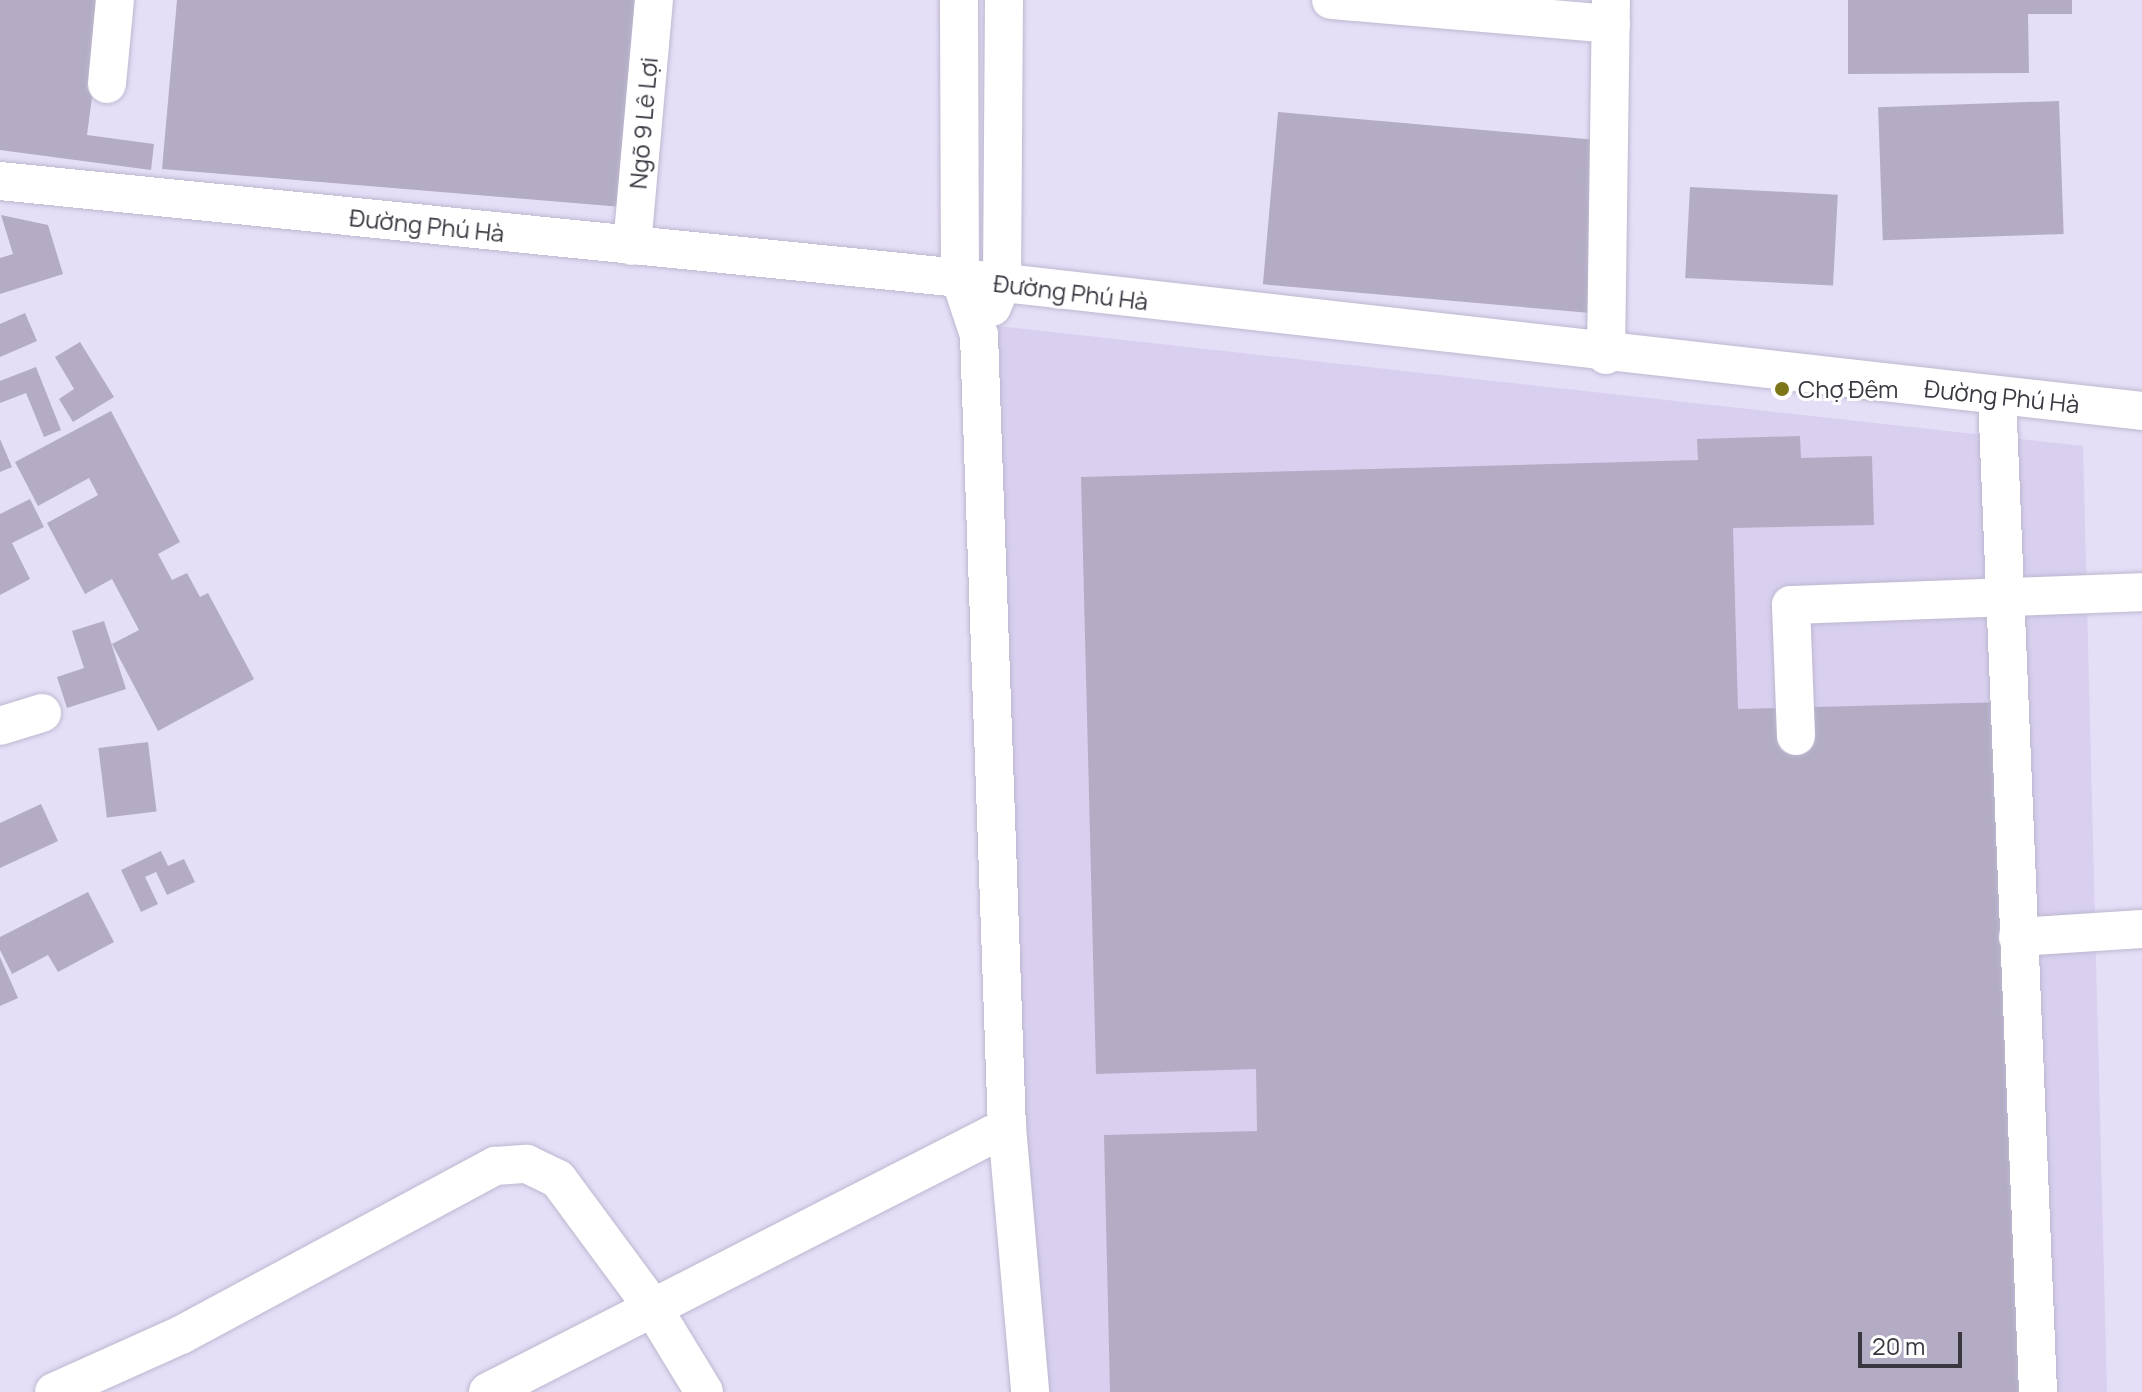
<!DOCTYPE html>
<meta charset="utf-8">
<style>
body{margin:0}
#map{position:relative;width:2142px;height:1392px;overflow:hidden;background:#e5def7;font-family:Manrope,sans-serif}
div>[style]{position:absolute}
.built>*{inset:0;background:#d9d0f0}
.building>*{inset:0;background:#b3acc4;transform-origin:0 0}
.roads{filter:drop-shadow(0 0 2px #bdb7cf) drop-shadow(0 0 2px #bdb7cf)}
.minor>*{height:38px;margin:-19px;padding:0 19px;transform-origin:19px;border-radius:19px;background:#fff}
.dots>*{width:22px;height:22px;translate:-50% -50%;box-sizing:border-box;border:4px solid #fff;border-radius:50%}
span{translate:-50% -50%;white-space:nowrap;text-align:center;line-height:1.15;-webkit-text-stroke:6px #fff;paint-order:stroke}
.street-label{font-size:24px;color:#3a3741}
.poi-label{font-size:24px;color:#3a3741}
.left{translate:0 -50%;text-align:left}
.scale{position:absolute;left:1858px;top:1332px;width:104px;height:36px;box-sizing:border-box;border:4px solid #3a3741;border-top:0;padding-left:10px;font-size:24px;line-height:28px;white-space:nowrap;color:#3a3741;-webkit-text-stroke:6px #fff;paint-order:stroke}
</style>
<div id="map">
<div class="built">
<i style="clip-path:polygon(989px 325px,2083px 446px,2107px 1392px,1009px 1392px)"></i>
</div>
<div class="building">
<i style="clip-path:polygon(0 0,105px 0,87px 135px,154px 144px,151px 170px,0 150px)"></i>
<i style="clip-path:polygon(177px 0,664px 0,646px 209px,162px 169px)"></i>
<i style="clip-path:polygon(1848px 0,2072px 0,2072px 14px,2028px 14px,2029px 73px,1848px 74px)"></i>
<i style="left:2059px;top:101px;width:133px;height:181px;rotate:88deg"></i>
<i style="left:1278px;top:112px;width:326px;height:173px;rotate:5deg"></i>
<i style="left:1690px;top:187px;width:148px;height:91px;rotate:3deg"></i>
<i style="clip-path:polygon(1px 215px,48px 225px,63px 274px,0 294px,0 258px,13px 254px)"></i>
<i style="clip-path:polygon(25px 313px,37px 341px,0 357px,0 324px)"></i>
<i style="clip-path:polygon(80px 342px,114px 397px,73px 422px,59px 399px,74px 389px,55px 357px)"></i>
<i style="clip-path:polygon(36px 367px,61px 430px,44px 437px,26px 393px,0 403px,0 381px)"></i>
<i style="clip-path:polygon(111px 411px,180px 542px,158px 554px,172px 580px,187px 573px,200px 597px,208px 593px,254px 679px,158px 731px,112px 644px,139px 630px,112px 579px,85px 594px,47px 523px,98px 495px,89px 478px,38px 506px,15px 462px)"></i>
<i style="clip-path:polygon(1800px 436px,1801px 458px,1872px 456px,1874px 525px,1733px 528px,1738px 709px,2005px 702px,2022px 1392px,1110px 1392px,1104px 1135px,1257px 1131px,1256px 1069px,1096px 1074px,1081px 477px,1698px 460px,1697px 439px)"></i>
<i style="clip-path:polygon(0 439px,12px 467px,0 472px)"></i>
<i style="clip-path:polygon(30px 499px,44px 527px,12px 543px,30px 579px,0 595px,0 514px)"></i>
<i style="clip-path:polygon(104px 621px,126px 689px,67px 708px,57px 677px,84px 668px,72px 631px)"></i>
<i style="left:148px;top:742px;width:70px;height:50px;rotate:83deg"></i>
<i style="clip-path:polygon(41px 804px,58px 841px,0 868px,0 823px)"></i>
<i style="clip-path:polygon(161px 851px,168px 866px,184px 859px,195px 882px,167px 895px,156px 872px,145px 877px,158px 904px,141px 912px,121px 870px)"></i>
<i style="clip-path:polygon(88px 892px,114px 942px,58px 972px,48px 955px,12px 974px,0 950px,0 937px)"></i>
<i style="clip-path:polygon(0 957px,18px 998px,0 1006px)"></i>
</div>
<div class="roads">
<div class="minor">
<i style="left:959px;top:0;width:278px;rotate:89.8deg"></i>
<i style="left:960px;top:278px;width:60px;rotate:71.6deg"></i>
<i style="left:979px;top:335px;width:792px;rotate:87.98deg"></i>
<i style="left:1007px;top:1127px;width:266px;rotate:85deg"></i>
<i style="left:1331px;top:0;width:281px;rotate:4.9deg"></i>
<i style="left:107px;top:84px;width:84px;rotate:-84.6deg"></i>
<i style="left:0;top:181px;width:965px;rotate:5.77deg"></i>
<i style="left:960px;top:278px;width:1189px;rotate:6.42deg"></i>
<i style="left:632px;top:246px;width:247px;rotate:-84.9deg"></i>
<i style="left:992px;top:307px;width:25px;rotate:-67deg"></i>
<i style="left:1002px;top:284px;width:284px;rotate:-89.6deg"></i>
<i style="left:1606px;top:355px;width:355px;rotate:-89.2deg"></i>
<i style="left:1997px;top:396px;width:997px;rotate:87.64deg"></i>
<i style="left:0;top:726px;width:44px;rotate:-17.2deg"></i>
<i style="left:1796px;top:736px;width:131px;rotate:-92.2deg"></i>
<i style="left:1791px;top:605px;width:351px;rotate:-2.1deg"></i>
<i style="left:2018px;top:937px;width:124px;rotate:-3.7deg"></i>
<i style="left:54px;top:1392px;width:139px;rotate:-24.2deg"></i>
<i style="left:181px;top:1335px;width:357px;rotate:-28.3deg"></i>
<i style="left:495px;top:1166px;width:32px;rotate:-4deg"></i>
<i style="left:527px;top:1164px;width:34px;rotate:26deg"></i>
<i style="left:558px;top:1179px;width:160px;rotate:53.6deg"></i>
<i style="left:653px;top:1308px;width:98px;rotate:58.7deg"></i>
<i style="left:488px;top:1392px;width:583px;rotate:-27.05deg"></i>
</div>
</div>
<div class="dots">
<i style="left:1782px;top:389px;background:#7e7518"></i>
</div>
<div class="street-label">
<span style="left:643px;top:123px;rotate:-85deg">Ngõ 9 Lê Lợi</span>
<span style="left:427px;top:225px;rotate:6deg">Đường Phú Hà</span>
<span style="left:1071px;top:292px;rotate:7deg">Đường Phú Hà</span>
<span style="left:2002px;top:396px;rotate:6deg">Đường Phú Hà</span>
</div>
<div class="poi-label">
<span class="left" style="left:1798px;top:389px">Chợ Đêm</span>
</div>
<div class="scale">20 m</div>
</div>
